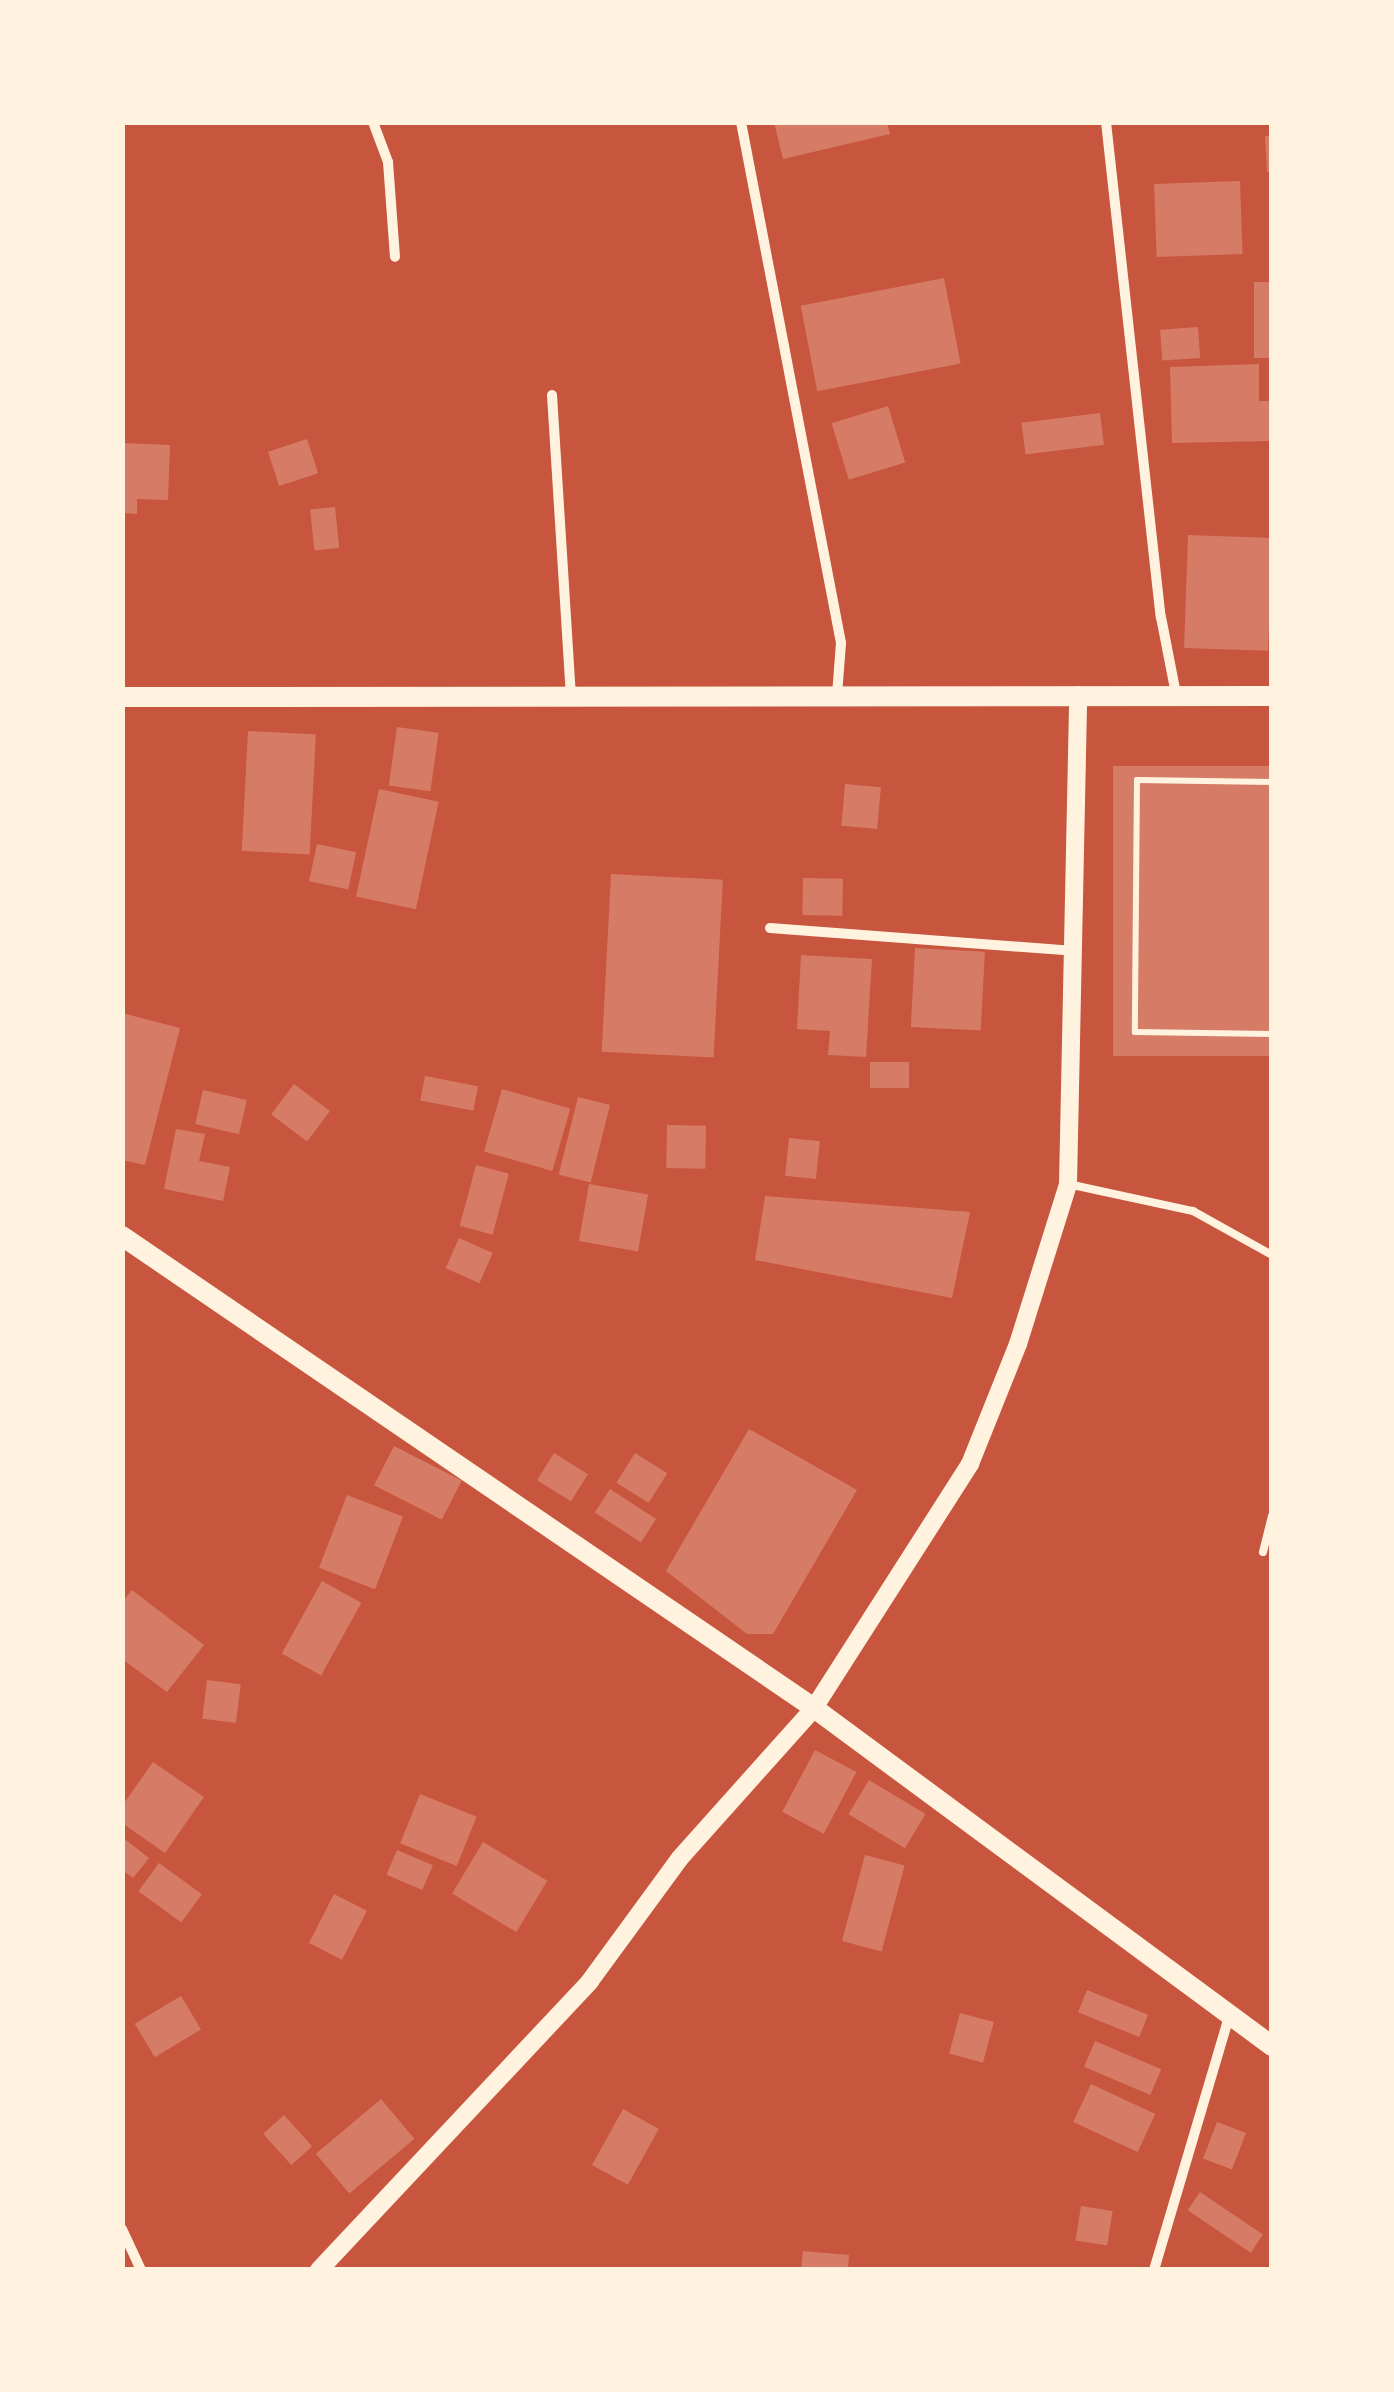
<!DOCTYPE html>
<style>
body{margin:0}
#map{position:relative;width:1394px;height:2392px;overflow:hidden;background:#c8553d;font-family:Bitter,serif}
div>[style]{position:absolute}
.building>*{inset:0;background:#d67c66;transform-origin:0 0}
.path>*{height:6px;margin:-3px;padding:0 3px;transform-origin:3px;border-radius:3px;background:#fff3e0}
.service>*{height:8px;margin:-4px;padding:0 4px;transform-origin:4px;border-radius:4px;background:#fff3e0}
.minor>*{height:10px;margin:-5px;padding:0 5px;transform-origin:5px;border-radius:5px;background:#fff3e0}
.tertiary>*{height:18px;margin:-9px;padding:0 9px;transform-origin:9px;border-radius:9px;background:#fff3e0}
.secondary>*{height:20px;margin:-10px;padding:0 10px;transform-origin:10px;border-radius:10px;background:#fff3e0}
span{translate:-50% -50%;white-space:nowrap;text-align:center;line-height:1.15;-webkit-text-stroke:8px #fff3e0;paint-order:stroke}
.frame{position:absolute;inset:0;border:125px solid #fff3e0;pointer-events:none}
</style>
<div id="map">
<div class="building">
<i style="clip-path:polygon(774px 122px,887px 122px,890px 134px,783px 159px)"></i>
<i style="clip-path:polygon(1265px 136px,1272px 136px,1272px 172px,1267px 172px)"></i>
<i style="left:1240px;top:181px;width:73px;height:86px;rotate:88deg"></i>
<i style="left:944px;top:278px;width:87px;height:146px;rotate:79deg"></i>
<i style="left:1254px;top:282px;width:18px;height:76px"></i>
<i style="left:1198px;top:327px;width:31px;height:38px;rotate:86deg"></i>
<i style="clip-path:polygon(1259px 364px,1259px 401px,1272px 401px,1272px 441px,1172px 443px,1170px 367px)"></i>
<i style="left:888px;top:406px;width:59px;height:59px;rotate:73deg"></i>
<i style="left:1100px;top:413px;width:32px;height:79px;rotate:83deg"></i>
<i style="left:307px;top:439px;width:36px;height:41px;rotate:72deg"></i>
<i style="clip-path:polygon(122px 443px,170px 445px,168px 500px,137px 499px,137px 514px,122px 513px)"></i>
<i style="left:335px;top:507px;width:41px;height:25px;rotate:84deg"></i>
<i style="left:1188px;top:535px;width:84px;height:113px;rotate:2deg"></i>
<i style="left:397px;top:727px;width:42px;height:59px;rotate:8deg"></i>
<i style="left:248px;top:731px;width:68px;height:120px;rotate:3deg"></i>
<i style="left:1113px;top:766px;width:159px;height:290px"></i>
<i style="left:845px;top:784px;width:36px;height:42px;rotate:5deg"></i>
<i style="left:379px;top:789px;width:61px;height:110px;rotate:12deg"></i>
<i style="left:317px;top:844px;width:40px;height:38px;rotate:12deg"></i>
<i style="left:611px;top:874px;width:112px;height:178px;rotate:3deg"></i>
<i style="left:803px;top:878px;width:40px;height:37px;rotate:1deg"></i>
<i style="left:915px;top:948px;width:70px;height:79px;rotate:3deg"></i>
<i style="clip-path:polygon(801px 955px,872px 959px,866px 1057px,828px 1055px,830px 1031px,797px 1029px)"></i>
<i style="clip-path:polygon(122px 1013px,180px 1028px,145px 1165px,122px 1160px)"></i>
<i style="left:870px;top:1062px;width:39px;height:26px"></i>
<i style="left:425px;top:1076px;width:54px;height:25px;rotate:11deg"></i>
<i style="left:294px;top:1084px;width:45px;height:38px;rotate:37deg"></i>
<i style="left:502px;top:1089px;width:71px;height:65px;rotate:16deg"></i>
<i style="left:203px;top:1090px;width:45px;height:35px;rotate:13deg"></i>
<i style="left:578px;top:1097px;width:33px;height:80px;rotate:14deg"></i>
<i style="left:667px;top:1125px;width:39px;height:43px;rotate:1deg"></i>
<i style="clip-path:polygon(176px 1129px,205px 1134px,199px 1161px,230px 1167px,223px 1201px,164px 1189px)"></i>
<i style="left:789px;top:1138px;width:31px;height:38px;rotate:6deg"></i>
<i style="left:476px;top:1165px;width:34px;height:63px;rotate:15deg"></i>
<i style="left:589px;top:1184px;width:60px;height:58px;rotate:10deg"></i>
<i style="clip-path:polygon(765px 1196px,970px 1212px,952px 1298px,755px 1260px)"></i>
<i style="left:459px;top:1238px;width:37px;height:33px;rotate:24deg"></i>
<i style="clip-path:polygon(749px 1429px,857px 1490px,773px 1634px,747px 1634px,666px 1571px)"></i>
<i style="left:394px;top:1446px;width:76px;height:44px;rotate:27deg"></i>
<i style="left:554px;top:1453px;width:40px;height:32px;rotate:32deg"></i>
<i style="left:635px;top:1453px;width:38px;height:35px;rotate:32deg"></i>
<i style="left:610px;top:1489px;width:55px;height:28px;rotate:33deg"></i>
<i style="left:347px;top:1495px;width:60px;height:78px;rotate:21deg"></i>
<i style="left:322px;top:1581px;width:45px;height:83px;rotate:29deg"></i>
<i style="clip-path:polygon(132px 1590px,204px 1645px,167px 1692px,122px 1659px,122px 1602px)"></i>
<i style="left:207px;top:1680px;width:34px;height:39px;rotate:7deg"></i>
<i style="left:815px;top:1750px;width:47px;height:70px;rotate:28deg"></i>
<i style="clip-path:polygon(153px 1762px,204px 1797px,165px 1853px,122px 1823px,122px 1806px)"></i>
<i style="left:869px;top:1780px;width:66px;height:40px;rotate:31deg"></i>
<i style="left:420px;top:1794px;width:61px;height:53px;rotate:22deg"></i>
<i style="clip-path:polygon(122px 1837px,149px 1858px,133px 1878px,122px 1870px)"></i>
<i style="left:483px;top:1842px;width:75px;height:60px;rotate:31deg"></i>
<i style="left:397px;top:1850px;width:39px;height:27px;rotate:23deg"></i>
<i style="left:865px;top:1855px;width:41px;height:89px;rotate:15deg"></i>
<i style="left:159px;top:1863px;width:53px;height:35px;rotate:36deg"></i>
<i style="left:334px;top:1894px;width:37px;height:55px;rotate:27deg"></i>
<i style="left:1087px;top:1990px;width:66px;height:24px;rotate:22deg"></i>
<i style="left:181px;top:1996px;width:39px;height:54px;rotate:59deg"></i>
<i style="left:960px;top:2013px;width:35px;height:42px;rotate:15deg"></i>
<i style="left:1095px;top:2041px;width:72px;height:28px;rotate:23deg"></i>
<i style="left:1091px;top:2084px;width:71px;height:42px;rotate:25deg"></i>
<i style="left:381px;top:2099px;width:52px;height:85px;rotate:50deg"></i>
<i style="left:623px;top:2109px;width:41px;height:64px;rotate:29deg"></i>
<i style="left:284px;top:2115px;width:42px;height:28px;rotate:48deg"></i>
<i style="left:1217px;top:2122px;width:31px;height:39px;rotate:21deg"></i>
<i style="left:1200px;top:2192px;width:76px;height:22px;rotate:34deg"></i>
<i style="left:1081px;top:2206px;width:32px;height:35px;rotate:9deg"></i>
<i style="clip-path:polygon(803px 2251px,849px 2255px,848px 2270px,801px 2270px)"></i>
</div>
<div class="path">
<i style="left:1272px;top:782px;width:135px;rotate:-179.2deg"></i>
<i style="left:1137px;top:780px;width:252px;rotate:90.5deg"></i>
<i style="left:1135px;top:1032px;width:137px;rotate:0.8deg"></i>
</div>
<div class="service">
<i style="left:1068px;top:1184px;width:128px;rotate:12.2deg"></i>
<i style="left:1193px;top:1211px;width:90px;rotate:29.1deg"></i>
<i style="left:1263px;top:1552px;width:37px;rotate:-76deg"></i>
</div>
<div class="minor">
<i style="left:373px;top:122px;width:43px;rotate:69.4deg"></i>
<i style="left:388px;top:162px;width:95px;rotate:85.8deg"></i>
<i style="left:741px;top:122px;width:531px;rotate:79.13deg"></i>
<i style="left:841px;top:643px;width:52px;rotate:94.4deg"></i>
<i style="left:1106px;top:122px;width:498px;rotate:83.7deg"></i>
<i style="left:1161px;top:617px;width:78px;rotate:79deg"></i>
<i style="left:552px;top:395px;width:302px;rotate:86.4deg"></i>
<i style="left:770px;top:928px;width:305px;rotate:4.3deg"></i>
<i style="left:122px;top:2229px;width:45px;rotate:65.1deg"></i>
<i style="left:1154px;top:2270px;width:268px;rotate:-73.5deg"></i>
</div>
<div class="tertiary">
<i style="left:319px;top:2270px;width:396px;rotate:-46.8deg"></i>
<i style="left:590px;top:1981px;width:152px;rotate:-53.8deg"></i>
<i style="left:680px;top:1858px;width:201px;rotate:-48.2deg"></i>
<i style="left:814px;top:1708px;width:290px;rotate:-57.4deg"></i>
<i style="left:970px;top:1464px;width:129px;rotate:-68.2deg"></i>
<i style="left:1018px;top:1344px;width:168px;rotate:-72.6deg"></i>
<i style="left:1068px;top:1184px;width:489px;rotate:-88.8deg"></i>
</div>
<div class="secondary">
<i style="left:122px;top:697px;width:1150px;rotate:-0.05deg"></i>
<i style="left:122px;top:1236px;width:838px;rotate:34.3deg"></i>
<i style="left:814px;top:1708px;width:569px;rotate:36.43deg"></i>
</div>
<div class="frame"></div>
</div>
